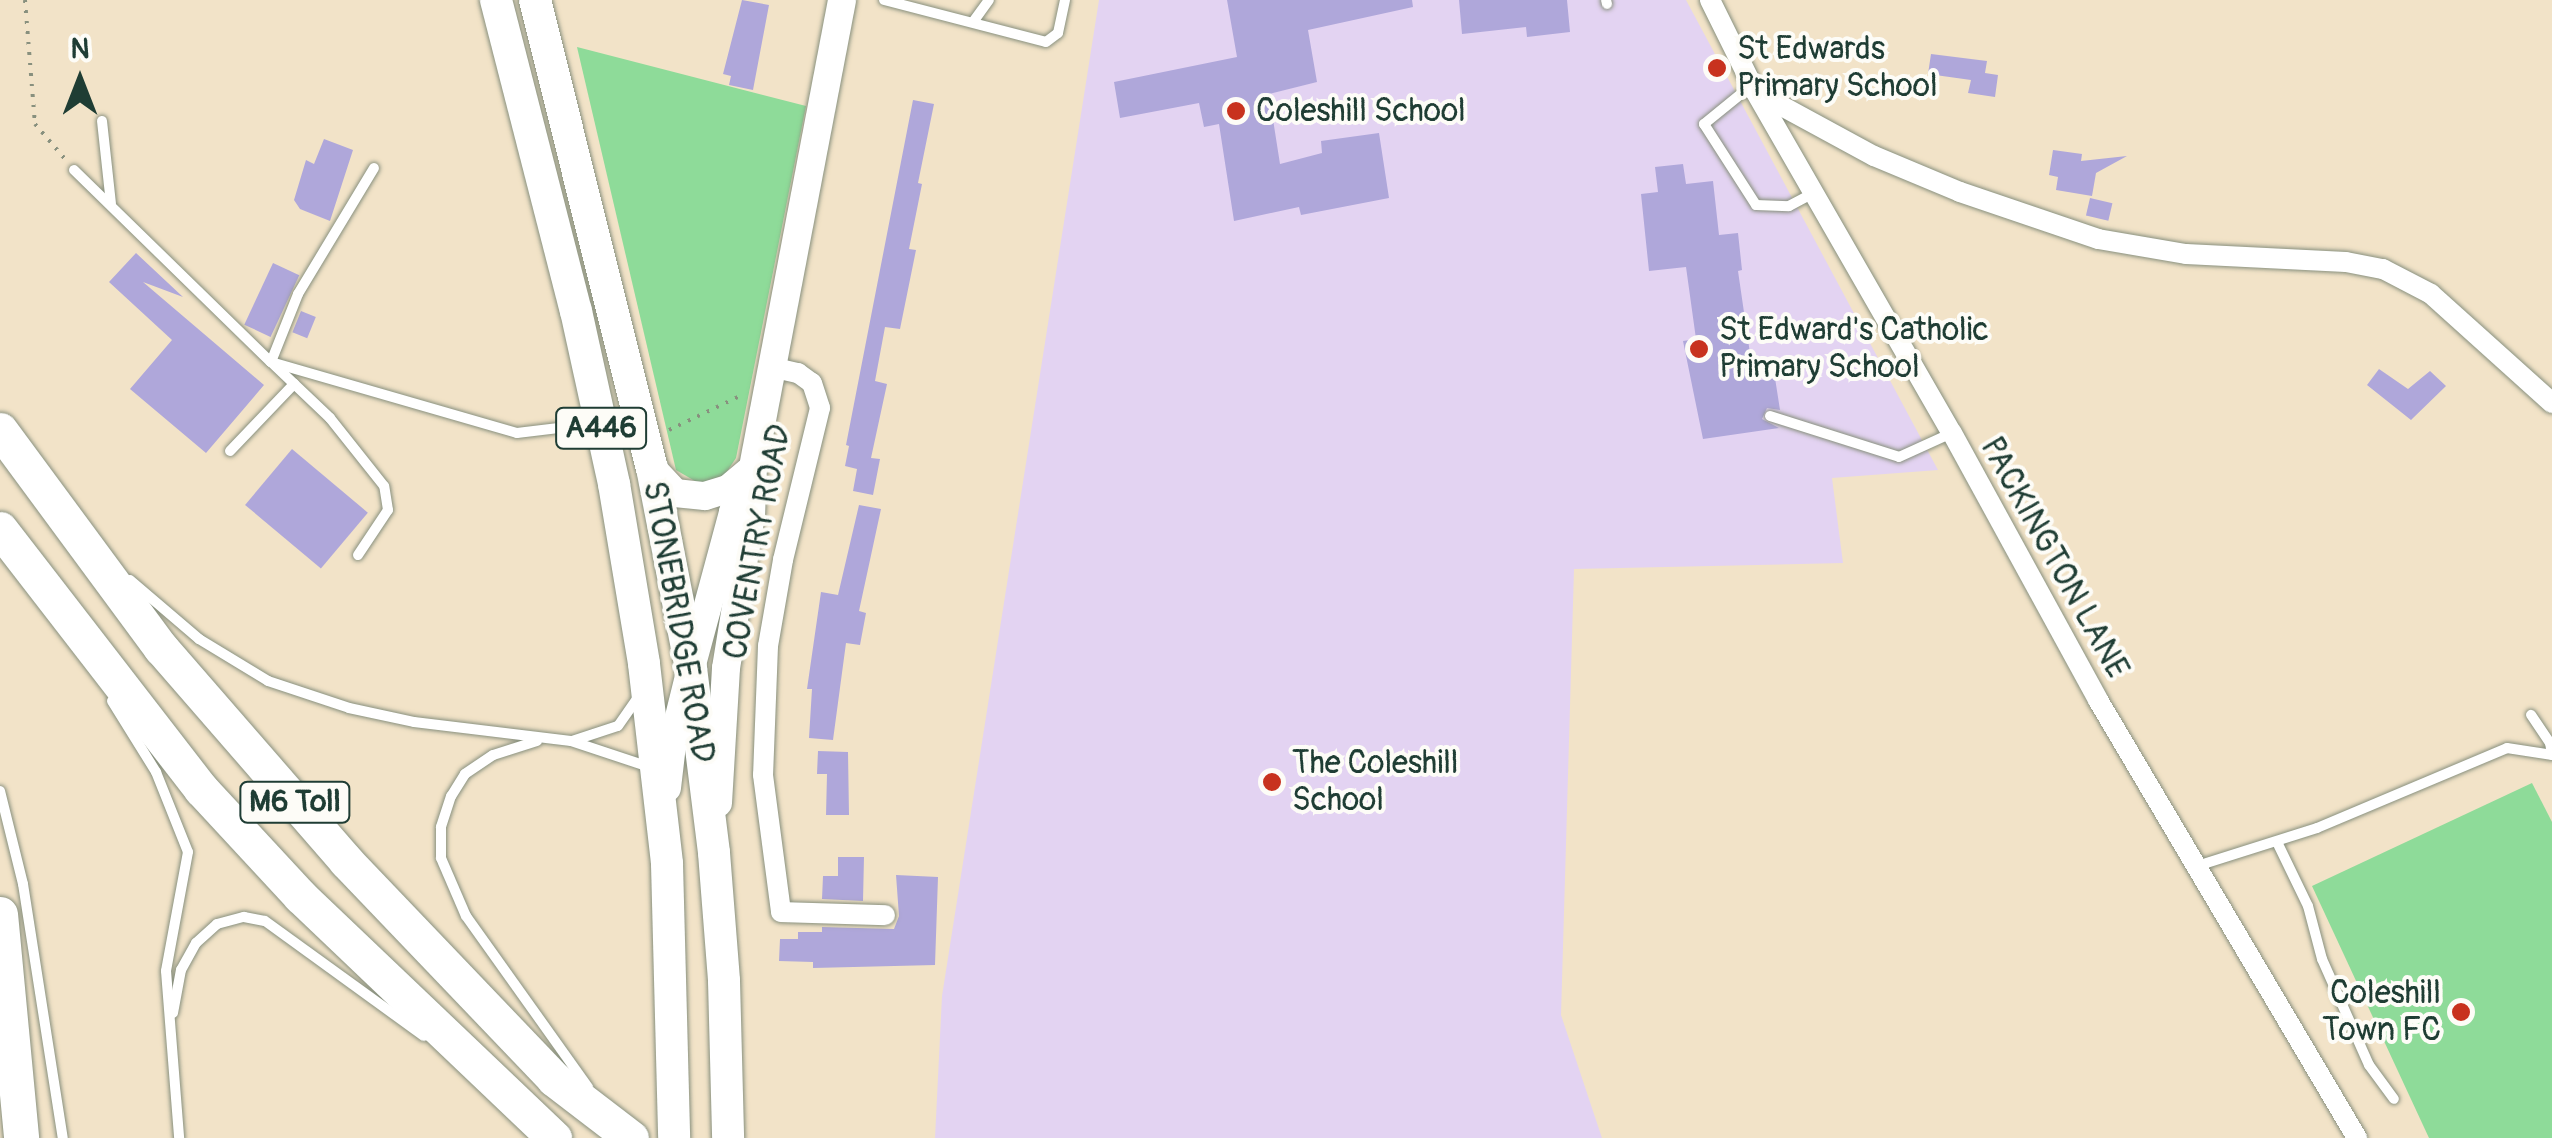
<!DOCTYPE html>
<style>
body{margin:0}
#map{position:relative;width:2552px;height:1138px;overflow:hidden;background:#f2e3c8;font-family:Pangolin,sans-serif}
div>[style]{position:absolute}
.built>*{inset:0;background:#e3d3f2}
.green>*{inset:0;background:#8edb99}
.building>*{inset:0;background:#afa7da;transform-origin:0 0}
.path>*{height:4px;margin-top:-2px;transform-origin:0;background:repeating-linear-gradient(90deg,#88907e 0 2.5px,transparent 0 10.5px)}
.roads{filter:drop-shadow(0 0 2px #88907e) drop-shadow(0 0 2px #88907e)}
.service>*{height:10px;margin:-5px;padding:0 5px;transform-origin:5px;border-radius:5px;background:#fff}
.minor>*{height:20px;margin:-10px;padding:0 10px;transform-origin:10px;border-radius:10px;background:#fff}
.secondary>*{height:28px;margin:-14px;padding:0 14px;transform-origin:14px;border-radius:14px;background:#fff}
.trunk>*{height:32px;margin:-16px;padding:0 16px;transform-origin:16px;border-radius:16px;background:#fff}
.motorway>*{height:35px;margin:-17.5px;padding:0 17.5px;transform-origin:17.5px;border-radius:17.5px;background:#fff}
.dots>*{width:28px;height:28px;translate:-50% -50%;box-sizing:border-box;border:5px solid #fdfcf7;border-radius:50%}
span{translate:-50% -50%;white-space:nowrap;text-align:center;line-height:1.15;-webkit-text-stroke:8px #fdfcf7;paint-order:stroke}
.shield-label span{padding:2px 8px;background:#fdfcf7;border:2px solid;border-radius:8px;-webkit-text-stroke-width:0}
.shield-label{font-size:30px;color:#1f3d34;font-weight:700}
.poi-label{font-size:32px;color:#1f3d34}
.left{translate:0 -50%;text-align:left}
.right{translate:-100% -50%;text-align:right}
.street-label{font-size:32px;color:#1f3d34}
.north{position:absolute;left:30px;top:30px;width:100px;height:100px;-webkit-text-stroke:8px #fdfcf7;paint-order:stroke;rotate:0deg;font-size:28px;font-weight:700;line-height:40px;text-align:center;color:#1f3d34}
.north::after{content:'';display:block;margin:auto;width:35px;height:45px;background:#1f3d34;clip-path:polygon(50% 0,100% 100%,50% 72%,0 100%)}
</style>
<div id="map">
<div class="built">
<i style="clip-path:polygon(1099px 0,1686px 0,1938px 470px,1832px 478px,1843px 563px,1574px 569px,1561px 1015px,1602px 1138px,935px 1138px,942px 996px)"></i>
</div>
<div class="green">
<i style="clip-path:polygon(577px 47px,806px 106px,736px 458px,722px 479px,700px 484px,676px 470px)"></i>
<i style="clip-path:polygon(2532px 783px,2552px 822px,2552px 1138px,2429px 1138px,2312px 886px)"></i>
</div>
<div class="building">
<i style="clip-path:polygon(742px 0,769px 5px,753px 90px,729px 85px,731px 76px,723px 74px)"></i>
<i style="clip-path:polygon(1227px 0,1412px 0,1413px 7px,1308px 30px,1317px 82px,1269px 94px,1280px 164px,1322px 153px,1321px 141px,1379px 133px,1389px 198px,1301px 215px,1299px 207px,1234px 221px,1219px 124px,1204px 127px,1199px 103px,1120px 118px,1114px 82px,1237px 57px)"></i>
<i style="clip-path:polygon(1459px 0,1567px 0,1570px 32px,1527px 37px,1526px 27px,1462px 34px)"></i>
<i style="clip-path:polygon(1931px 54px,1987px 61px,1985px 73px,1998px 75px,1995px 97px,1968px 93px,1971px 80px,1928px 74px)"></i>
<i style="clip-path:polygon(913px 100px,934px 104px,918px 183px,922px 184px,909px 249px,916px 250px,900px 329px,885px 327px,875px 381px,887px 384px,871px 458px,880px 459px,873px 495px,853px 491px,857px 469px,845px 466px,849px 446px,846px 445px)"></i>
<i style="clip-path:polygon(324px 139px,353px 150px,330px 221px,300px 209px,294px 200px,306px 160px,314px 164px)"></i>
<i style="clip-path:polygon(2053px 150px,2082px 154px,2081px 161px,2127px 156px,2096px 173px,2092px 196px,2056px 190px,2058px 177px,2049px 175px)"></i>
<i style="clip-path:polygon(1683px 164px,1686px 184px,1713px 181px,1719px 235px,1738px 233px,1742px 270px,1738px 271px,1754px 381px,1775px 378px,1780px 410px,1767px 408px,1762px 419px,1779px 428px,1703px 439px,1683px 341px,1696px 339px,1686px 267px,1649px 271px,1641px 194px,1658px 192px,1655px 167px)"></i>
<i style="left:2090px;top:198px;width:23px;height:18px;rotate:13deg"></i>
<i style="clip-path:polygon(136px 253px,183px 297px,143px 282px,264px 385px,206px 453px,130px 389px,172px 340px,109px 282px)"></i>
<i style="left:273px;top:263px;width:29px;height:68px;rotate:25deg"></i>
<i style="left:301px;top:311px;width:16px;height:23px;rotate:22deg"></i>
<i style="clip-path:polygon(2379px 369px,2408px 389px,2430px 371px,2446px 386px,2411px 420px,2367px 385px)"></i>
<i style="left:292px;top:449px;width:99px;height:73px;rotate:40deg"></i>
<i style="clip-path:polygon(859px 505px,881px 509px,859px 611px,866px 613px,860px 645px,846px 643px,833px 740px,809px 738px,812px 689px,807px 689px,821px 592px,838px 595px)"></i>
<i style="clip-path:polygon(818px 751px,848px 752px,849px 815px,826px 815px,827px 774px,817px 774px)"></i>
<i style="clip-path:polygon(838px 857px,864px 857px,863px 901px,822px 899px,823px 876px,838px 876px)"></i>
<i style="clip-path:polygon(896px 875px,938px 877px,935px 965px,813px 968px,813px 962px,779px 961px,780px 939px,798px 939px,798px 932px,822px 932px,822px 927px,894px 929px,899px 916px)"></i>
</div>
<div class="path">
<i style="left:25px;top:0;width:124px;rotate:85.4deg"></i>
<i style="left:35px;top:124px;width:46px;rotate:49.4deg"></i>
<i style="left:669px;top:430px;width:81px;rotate:-25.6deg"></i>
</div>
<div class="roads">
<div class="service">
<i style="left:884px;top:0;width:167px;rotate:14.5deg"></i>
<i style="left:1046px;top:42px;width:15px;rotate:-37deg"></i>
<i style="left:1058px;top:33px;width:34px;rotate:-78deg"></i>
<i style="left:1606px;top:0;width:4px;rotate:76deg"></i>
<i style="left:973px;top:22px;width:27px;rotate:-54deg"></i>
<i style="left:1752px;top:85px;width:62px;rotate:140.9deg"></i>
<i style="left:1704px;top:124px;width:96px;rotate:57.3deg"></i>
<i style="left:1756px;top:205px;width:33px;rotate:2deg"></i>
<i style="left:1789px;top:206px;width:27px;rotate:-28deg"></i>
<i style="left:102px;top:121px;width:83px;rotate:83.8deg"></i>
<i style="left:74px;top:170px;width:275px;rotate:44.3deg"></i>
<i style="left:271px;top:362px;width:256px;rotate:16.1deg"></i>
<i style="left:517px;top:433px;width:117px;rotate:-6.9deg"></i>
<i style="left:1770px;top:416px;width:135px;rotate:17.6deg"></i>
<i style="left:1899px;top:457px;width:58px;rotate:-24.4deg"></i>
<i style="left:230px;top:451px;width:93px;rotate:-46.3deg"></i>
<i style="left:358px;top:555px;width:54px;rotate:-56.3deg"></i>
<i style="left:388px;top:510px;width:24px;rotate:-99deg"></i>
<i style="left:384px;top:486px;width:87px;rotate:-128.5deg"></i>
<i style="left:330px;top:418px;width:81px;rotate:-136.5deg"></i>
<i style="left:271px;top:362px;width:73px;rotate:-68.3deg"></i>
<i style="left:298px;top:294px;width:147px;rotate:-58.9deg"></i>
<i style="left:130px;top:580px;width:91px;rotate:40.5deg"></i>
<i style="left:199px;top:639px;width:81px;rotate:31.3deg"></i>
<i style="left:268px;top:681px;width:85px;rotate:18.4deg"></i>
<i style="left:349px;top:708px;width:66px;rotate:12.2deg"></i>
<i style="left:414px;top:722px;width:158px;rotate:6.9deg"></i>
<i style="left:571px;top:741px;width:85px;rotate:18.4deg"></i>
<i style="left:112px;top:701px;width:84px;rotate:58.2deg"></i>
<i style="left:156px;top:772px;width:86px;rotate:68.2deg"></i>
<i style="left:188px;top:852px;width:121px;rotate:100.5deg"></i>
<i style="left:166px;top:971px;width:168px;rotate:85.5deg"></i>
<i style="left:537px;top:741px;width:46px;rotate:162.3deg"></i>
<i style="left:493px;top:755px;width:34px;rotate:146deg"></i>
<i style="left:465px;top:774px;width:26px;rotate:122deg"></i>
<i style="left:451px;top:796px;width:33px;rotate:108deg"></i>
<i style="left:441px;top:827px;width:31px;rotate:90deg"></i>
<i style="left:441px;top:858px;width:63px;rotate:66.7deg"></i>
<i style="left:466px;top:916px;width:210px;rotate:54.5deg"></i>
<i style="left:572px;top:741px;width:48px;rotate:-18.1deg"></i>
<i style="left:618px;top:726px;width:33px;rotate:-55deg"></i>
<i style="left:0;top:791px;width:96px;rotate:76.1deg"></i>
<i style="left:23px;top:884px;width:257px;rotate:81.1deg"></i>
<i style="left:2277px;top:842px;width:71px;rotate:64.2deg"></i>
<i style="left:2308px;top:906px;width:55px;rotate:75.2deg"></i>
<i style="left:2322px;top:959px;width:116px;rotate:66.1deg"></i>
<i style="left:2369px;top:1065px;width:42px;rotate:53.7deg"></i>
<i style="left:2197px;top:866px;width:126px;rotate:-17.6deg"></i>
<i style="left:2317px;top:828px;width:206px;rotate:-22.8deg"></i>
<i style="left:2507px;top:748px;width:46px;rotate:8.8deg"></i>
<i style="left:2552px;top:755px;width:12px;rotate:-99deg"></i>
<i style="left:2550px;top:743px;width:34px;rotate:-124deg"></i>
<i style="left:173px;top:1013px;width:44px;rotate:-79.5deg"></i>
<i style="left:181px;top:970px;width:31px;rotate:-61deg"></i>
<i style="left:196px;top:943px;width:28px;rotate:-42deg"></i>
<i style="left:217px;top:924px;width:28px;rotate:-15deg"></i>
<i style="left:244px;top:917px;width:21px;rotate:11deg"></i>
<i style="left:265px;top:921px;width:196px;rotate:35.9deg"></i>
</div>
<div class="minor">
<i style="left:1710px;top:0;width:102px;rotate:63.7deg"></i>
<i style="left:1755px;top:91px;width:395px;rotate:60.1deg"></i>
<i style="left:1952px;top:433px;width:304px;rotate:61.3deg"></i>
<i style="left:2098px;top:700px;width:509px;rotate:59.4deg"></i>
<i style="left:1756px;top:92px;width:134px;rotate:28.5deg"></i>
<i style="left:1874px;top:156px;width:93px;rotate:22.7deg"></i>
<i style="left:1960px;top:192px;width:146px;rotate:18.8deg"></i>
<i style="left:2098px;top:239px;width:89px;rotate:9.7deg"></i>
<i style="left:2186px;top:254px;width:160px;rotate:2.9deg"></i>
<i style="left:2346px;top:262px;width:38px;rotate:11deg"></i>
<i style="left:2383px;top:269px;width:54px;rotate:27.5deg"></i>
<i style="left:2431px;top:294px;width:163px;rotate:42deg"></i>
<i style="left:771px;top:367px;width:28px;rotate:13deg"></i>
<i style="left:798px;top:373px;width:17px;rotate:36deg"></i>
<i style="left:812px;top:383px;width:26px;rotate:72deg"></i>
<i style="left:820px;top:408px;width:156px;rotate:103.7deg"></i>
<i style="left:783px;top:560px;width:87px;rotate:99.9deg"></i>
<i style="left:768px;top:646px;width:129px;rotate:92.2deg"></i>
<i style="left:763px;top:775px;width:138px;rotate:82.5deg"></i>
<i style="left:781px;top:912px;width:104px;rotate:1.7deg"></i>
</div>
<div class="secondary">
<i style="left:652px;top:468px;width:34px;rotate:47deg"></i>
<i style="left:675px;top:493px;width:30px;rotate:6deg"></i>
<i style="left:705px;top:496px;width:24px;rotate:-17deg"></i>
<i style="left:728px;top:489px;width:26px;rotate:-40deg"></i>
<i style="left:667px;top:788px;width:43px;rotate:-83.4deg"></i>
<i style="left:672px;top:745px;width:79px;rotate:-76.1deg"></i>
<i style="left:691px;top:668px;width:162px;rotate:-74.9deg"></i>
<i style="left:733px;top:512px;width:33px;rotate:-67deg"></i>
<i style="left:718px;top:803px;width:135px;rotate:-86.6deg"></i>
<i style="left:726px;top:668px;width:154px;rotate:-80.7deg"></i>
<i style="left:751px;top:516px;width:49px;rotate:-87.7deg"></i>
<i style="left:753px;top:467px;width:475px;rotate:-79.2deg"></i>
</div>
<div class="trunk">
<i style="left:496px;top:0;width:321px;rotate:75.6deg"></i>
<i style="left:576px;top:311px;width:177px;rotate:77.6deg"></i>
<i style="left:614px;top:484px;width:182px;rotate:80.5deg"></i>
<i style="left:644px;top:664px;width:201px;rotate:83.4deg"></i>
<i style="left:667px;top:864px;width:274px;rotate:88.5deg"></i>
<i style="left:535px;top:0;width:482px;rotate:76deg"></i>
<i style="left:652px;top:468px;width:204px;rotate:79deg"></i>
<i style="left:691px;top:668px;width:186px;rotate:82.9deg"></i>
<i style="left:714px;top:853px;width:128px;rotate:85.5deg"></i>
<i style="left:724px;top:981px;width:157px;rotate:88.5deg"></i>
</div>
<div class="motorway">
<i style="left:0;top:430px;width:271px;rotate:53.6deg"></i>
<i style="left:161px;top:648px;width:282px;rotate:49deg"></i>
<i style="left:346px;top:861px;width:301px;rotate:46.3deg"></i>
<i style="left:554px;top:1079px;width:97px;rotate:37.5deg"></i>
<i style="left:0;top:529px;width:329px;rotate:52.3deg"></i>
<i style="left:201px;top:789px;width:146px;rotate:47.2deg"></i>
<i style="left:300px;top:896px;width:351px;rotate:43.6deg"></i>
<i style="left:0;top:914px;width:225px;rotate:84.6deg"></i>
</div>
</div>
<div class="dots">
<i style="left:1717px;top:68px;background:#c8321e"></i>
<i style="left:1236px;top:111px;background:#c8321e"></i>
<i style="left:1699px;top:349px;background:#c8321e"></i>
<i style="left:1272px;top:782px;background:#c8321e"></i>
<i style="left:2461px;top:1012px;background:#c8321e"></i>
</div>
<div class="shield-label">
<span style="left:601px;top:428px">A446</span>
<span style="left:295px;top:802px">M6 Toll</span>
</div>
<div class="poi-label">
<span class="left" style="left:1737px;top:68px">St Edwards<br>Primary School</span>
<span class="left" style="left:1256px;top:111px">Coleshill School</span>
<span class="left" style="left:1719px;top:349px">St Edward's Catholic<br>Primary School</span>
<span class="left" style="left:1292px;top:782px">The Coleshill<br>School</span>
<span class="right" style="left:2441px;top:1012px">Coleshill<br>Town FC</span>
</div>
<div class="street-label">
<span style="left:758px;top:542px;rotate:-79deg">COVENTRY ROAD</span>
<span style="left:2054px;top:558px;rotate:61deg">PACKINGTON LANE</span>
<span style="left:678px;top:622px;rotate:80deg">STONEBRIDGE ROAD</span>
</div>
<div class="north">N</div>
</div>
